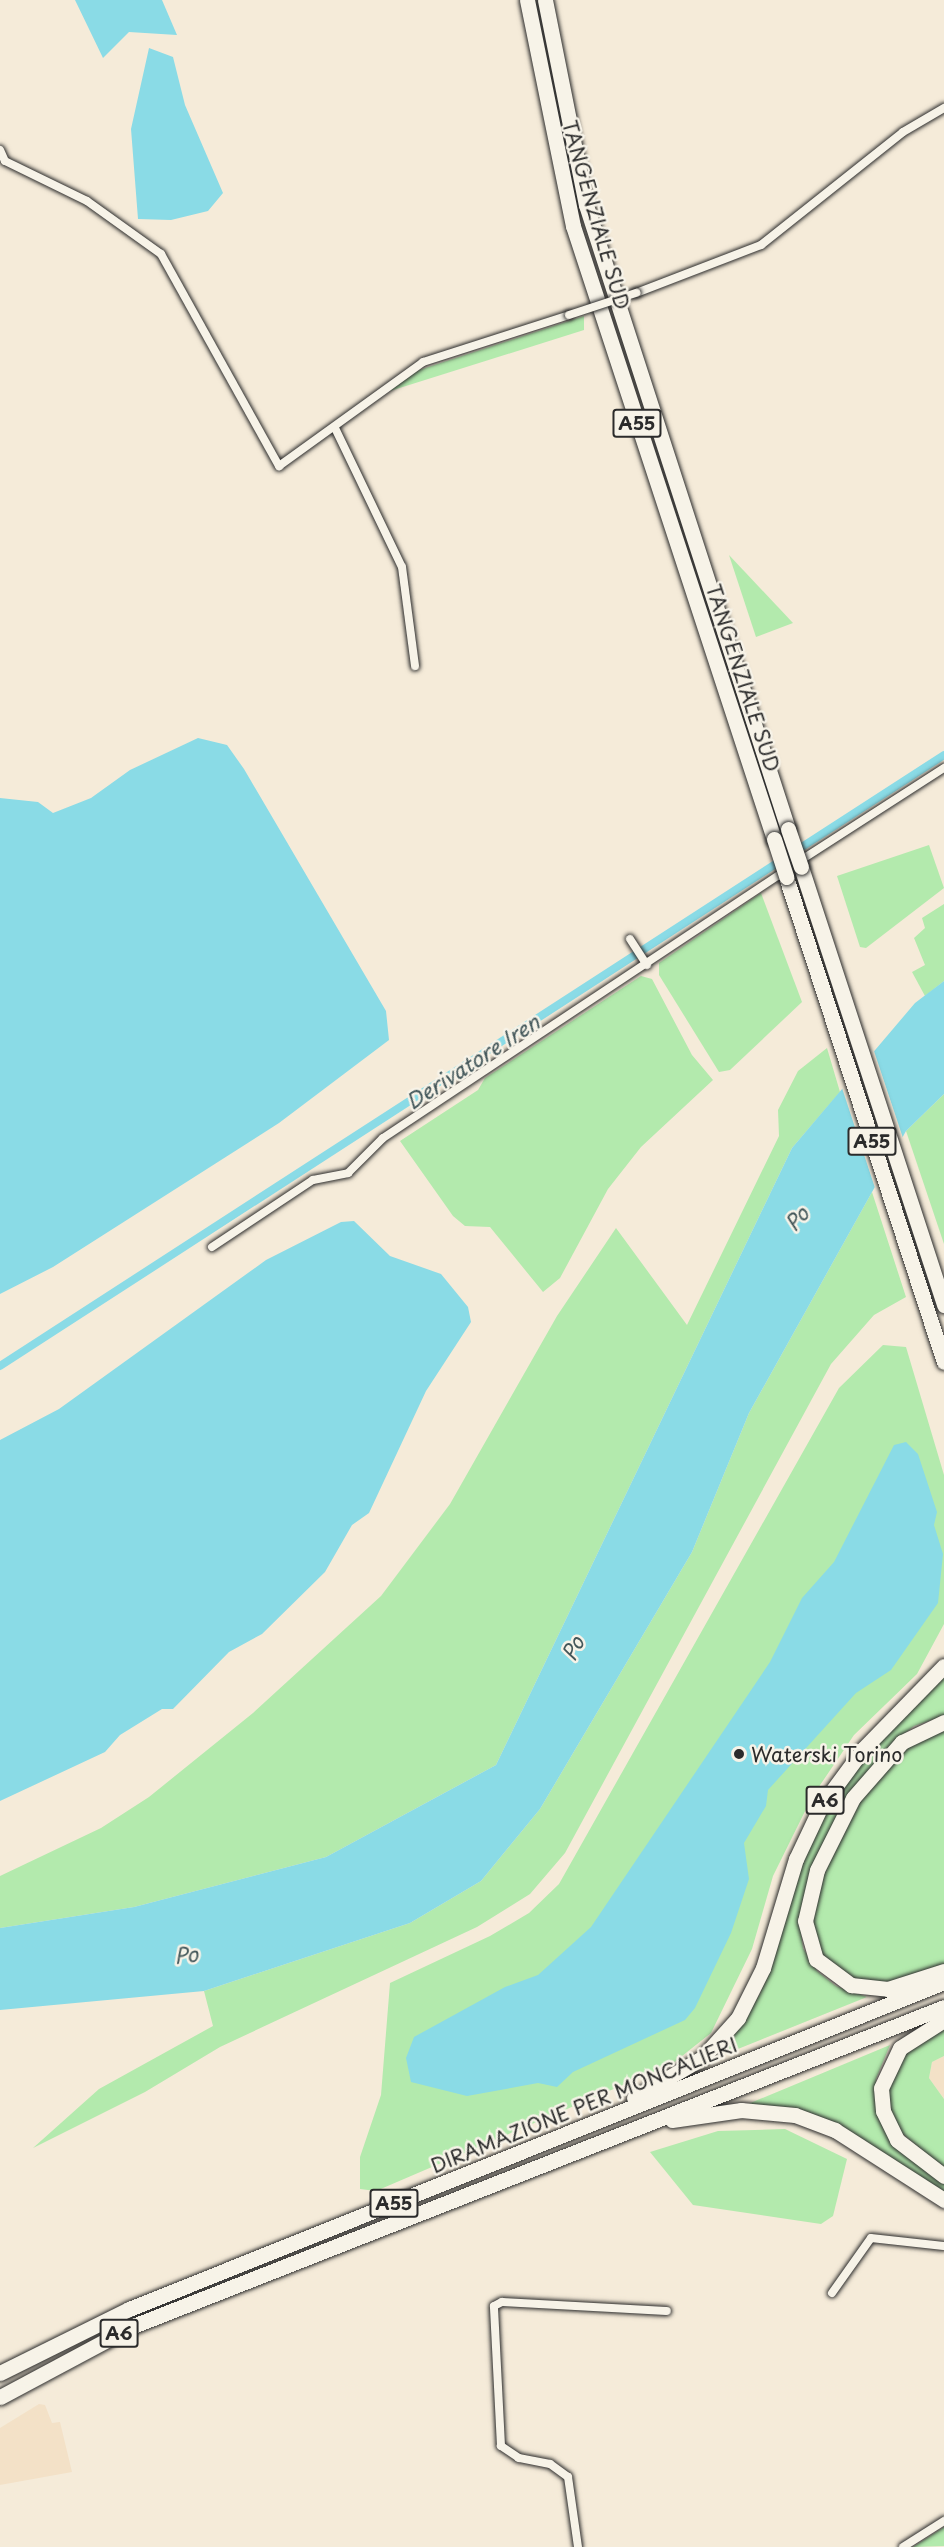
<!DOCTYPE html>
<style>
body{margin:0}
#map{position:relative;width:944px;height:2547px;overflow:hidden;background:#f5ebd9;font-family:"Playpen Sans",sans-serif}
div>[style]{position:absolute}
.built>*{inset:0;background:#f3e1c7}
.green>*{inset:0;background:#b3eaad}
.water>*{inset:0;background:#8adbe6}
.pier>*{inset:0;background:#f5ebd9}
.canal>*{height:8px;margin:-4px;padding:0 4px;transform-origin:4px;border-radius:4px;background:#8adbe6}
.roads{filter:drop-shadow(0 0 2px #2b2b2b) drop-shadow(0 0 2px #2b2b2b)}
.minor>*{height:8px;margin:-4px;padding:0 4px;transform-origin:4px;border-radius:4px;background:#f7f3e8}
.motorway>*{height:15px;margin:-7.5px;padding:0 7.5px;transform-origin:7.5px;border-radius:7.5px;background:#f7f3e8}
.bridges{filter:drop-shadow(0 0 2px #2b2b2b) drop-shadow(0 0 2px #2b2b2b)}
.minor-bridge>*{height:8px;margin:-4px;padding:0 4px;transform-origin:4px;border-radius:4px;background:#f7f3e8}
.motorway-bridge>*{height:15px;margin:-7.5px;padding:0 7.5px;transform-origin:7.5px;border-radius:7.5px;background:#f7f3e8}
.dots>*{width:16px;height:16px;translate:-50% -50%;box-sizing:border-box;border:3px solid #f7f3e8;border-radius:50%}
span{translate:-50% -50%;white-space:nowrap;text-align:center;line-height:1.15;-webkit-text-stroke:5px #f7f3e8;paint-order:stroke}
.shield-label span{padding:2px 4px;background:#f7f3e8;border:2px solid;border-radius:4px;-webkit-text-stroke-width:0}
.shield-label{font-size:18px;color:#2b2b2b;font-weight:700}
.street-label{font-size:20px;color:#2b2b2b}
.poi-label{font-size:20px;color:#2b2b2b}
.left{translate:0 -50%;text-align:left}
.water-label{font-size:21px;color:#43575a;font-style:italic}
</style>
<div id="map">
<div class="built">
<i style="clip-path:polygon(944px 2056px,944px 2099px,929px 2078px,932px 2062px)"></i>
<i style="clip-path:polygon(39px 2404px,45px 2405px,52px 2423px,60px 2422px,72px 2472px,0 2485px,0 2428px)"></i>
</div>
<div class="green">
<i style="clip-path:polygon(584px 316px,584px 330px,390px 391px,410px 373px)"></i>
<i style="clip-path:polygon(729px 555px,793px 623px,756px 637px)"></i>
<i style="clip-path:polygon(929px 845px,944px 888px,866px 948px,860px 947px,837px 876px)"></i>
<i style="clip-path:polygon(761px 893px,802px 1002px,730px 1070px,719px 1072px,659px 975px,659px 963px)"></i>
<i style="clip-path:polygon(944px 904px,944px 981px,925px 996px,912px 972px,925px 965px,914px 938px,925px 928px,922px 918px)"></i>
<i style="clip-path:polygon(641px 976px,652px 979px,692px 1055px,713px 1080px,641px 1147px,608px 1189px,560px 1278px,543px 1292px,490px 1227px,465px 1226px,453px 1216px,400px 1141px,478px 1090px,485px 1078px)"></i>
<i style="clip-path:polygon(827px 1048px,840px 1092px,792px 1148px,496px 1765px,326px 1857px,134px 1907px,0 1928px,0 1876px,101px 1828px,149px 1797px,253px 1713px,381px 1596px,450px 1504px,557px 1316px,616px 1228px,687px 1325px,779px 1136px,778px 1110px,798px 1071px)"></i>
<i style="clip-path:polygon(944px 1094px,944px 1244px,906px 1131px)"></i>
<i style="clip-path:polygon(872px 1192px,906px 1297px,874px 1315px,831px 1364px,565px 1853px,530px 1894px,477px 1927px,220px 2047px,145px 2092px,33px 2148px,99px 2089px,213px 2026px,204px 1991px,410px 1923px,481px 1881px,540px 1809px,692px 1552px,749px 1413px)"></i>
<i style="clip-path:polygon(883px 1345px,906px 1347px,944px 1475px,944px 1624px,917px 1674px,854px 1735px,812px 1797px,773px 1876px,752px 1949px,711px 2033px,672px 2064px,376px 2191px,360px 2189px,360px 2157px,381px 2095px,390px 1983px,490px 1936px,529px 1913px,559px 1884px,839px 1388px)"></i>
<i style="clip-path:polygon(944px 1677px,944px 1716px,914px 1726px,887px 1748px,799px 1916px,803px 1948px,817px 1971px,836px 1986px,867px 1997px,718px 2057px,760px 1994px,801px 1865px,825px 1811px,864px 1757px)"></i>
<i style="clip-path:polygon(944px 1729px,944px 1965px,893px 1982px,857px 1982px,820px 1954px,812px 1918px,823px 1876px,849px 1818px,874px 1782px,909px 1744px)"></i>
<i style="clip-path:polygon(944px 2025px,944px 2056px,932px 2062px,929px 2078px,944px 2099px,944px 2169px,896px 2128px,886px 2095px,906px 2047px)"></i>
<i style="clip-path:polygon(890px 2045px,876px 2079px,878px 2115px,894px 2146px,944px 2183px,944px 2193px,791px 2108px,748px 2104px)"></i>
<i style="clip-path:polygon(785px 2129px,847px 2159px,833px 2216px,821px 2224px,693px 2205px,650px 2152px,718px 2131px)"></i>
<i style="clip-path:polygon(944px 2527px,944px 2546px,913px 2547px)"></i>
</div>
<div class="water">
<i style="clip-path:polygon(75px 0,162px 0,177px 35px,129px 32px,103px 58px)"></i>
<i style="clip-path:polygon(149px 48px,173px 57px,185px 105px,223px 193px,208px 211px,171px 220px,138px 219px,131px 129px)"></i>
<i style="clip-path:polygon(198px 738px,227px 745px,244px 769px,386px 1011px,389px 1040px,279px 1123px,53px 1267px,0 1294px,0 798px,38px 802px,53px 813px,91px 798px,130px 770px)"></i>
<i style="clip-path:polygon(944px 981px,944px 1094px,906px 1131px,749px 1413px,692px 1552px,540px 1809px,481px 1881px,410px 1923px,204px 1991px,0 2010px,0 1928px,134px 1907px,326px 1857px,496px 1765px,792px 1148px,915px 1003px)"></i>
<i style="clip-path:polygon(354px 1221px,390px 1256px,441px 1274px,468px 1307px,471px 1322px,426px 1391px,369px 1513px,352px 1525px,325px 1572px,262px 1634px,229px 1652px,173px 1709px,162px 1709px,120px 1735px,105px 1752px,0 1801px,0 1440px,59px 1409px,266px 1260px,341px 1222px)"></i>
<i style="clip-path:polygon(906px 1442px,918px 1454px,937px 1512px,934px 1525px,943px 1554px,938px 1603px,891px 1670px,856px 1693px,768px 1790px,766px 1806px,744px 1843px,749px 1879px,731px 1933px,695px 2008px,685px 2020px,573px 2072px,557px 2087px,538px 2083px,467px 2096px,411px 2082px,406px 2058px,414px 2037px,505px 1987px,538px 1975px,591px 1927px,770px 1662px,802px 1598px,834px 1562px,894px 1445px)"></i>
</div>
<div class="pier">
<i style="clip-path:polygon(873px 1048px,904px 1141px,876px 1191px,841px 1085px)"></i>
</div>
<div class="canal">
<i style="left:0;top:1366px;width:1124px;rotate:-32.91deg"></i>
</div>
<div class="roads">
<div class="minor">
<i style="left:0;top:150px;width:12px;rotate:66deg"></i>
<i style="left:5px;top:161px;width:91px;rotate:26deg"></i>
<i style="left:87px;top:201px;width:91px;rotate:35.6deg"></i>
<i style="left:161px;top:254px;width:243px;rotate:60.9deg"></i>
<i style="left:279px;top:466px;width:178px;rotate:-35.8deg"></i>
<i style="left:423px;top:362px;width:153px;rotate:-17.8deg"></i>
<i style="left:636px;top:293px;width:134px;rotate:-21deg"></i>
<i style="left:761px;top:245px;width:181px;rotate:-38.5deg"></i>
<i style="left:903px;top:132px;width:48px;rotate:-30.3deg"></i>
<i style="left:335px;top:428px;width:154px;rotate:64.3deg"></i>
<i style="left:402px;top:567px;width:100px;rotate:82.5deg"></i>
<i style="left:798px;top:862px;width:174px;rotate:-32.8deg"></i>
<i style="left:630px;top:939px;width:31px;rotate:57deg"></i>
<i style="left:212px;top:1247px;width:121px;rotate:-33.6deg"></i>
<i style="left:313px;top:1180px;width:36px;rotate:-11deg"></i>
<i style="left:348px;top:1173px;width:49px;rotate:-45deg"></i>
<i style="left:383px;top:1138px;width:483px;rotate:-33.6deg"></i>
<i style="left:832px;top:2293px;width:67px;rotate:-54.7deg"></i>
<i style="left:871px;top:2238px;width:73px;rotate:6.3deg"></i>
<i style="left:578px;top:2547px;width:71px;rotate:-98.1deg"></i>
<i style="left:568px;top:2477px;width:22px;rotate:-144deg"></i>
<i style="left:550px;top:2464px;width:32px;rotate:-169deg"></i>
<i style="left:519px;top:2458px;width:22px;rotate:-146deg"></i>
<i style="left:501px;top:2446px;width:140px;rotate:-92.9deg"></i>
<i style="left:494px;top:2306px;width:9px;rotate:-27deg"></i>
<i style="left:502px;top:2302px;width:165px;rotate:3.1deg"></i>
<i style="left:903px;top:2547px;width:49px;rotate:-32.4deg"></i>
</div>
<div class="motorway">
<i style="left:527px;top:0;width:231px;rotate:78.5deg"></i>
<i style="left:573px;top:226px;width:645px;rotate:71.85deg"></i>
<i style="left:545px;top:0;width:209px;rotate:78.7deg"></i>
<i style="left:586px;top:205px;width:656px;rotate:72.06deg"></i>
<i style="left:801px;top:867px;width:461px;rotate:71.9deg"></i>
<i style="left:786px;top:877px;width:510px;rotate:71.96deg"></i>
<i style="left:944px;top:1722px;width:47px;rotate:154.5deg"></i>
<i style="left:902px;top:1742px;width:74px;rotate:131.2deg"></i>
<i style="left:853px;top:1798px;width:80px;rotate:116.6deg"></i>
<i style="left:817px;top:1870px;width:52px;rotate:103.2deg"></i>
<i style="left:805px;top:1921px;width:40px;rotate:74deg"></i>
<i style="left:816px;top:1959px;width:44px;rotate:36.6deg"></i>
<i style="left:851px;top:1985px;width:37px;rotate:6deg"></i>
<i style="left:888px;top:1989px;width:59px;rotate:-17.8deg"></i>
<i style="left:944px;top:2020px;width:52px;rotate:147.5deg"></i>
<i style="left:900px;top:2048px;width:44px;rotate:115.4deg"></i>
<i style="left:881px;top:2088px;width:23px;rotate:85deg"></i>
<i style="left:883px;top:2111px;width:32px;rotate:64deg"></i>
<i style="left:897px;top:2140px;width:59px;rotate:37.5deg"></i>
<i style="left:634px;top:2098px;width:79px;rotate:-30.5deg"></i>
<i style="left:702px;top:2058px;width:54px;rotate:-48deg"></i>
<i style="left:738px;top:2018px;width:56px;rotate:-63.4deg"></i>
<i style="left:763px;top:1968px;width:114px;rotate:-73.2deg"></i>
<i style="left:796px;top:1859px;width:59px;rotate:-64.7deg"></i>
<i style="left:821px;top:1806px;width:71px;rotate:-53.6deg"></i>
<i style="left:863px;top:1749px;width:116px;rotate:-45.7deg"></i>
<i style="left:672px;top:2120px;width:70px;rotate:-8.2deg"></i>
<i style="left:741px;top:2110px;width:54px;rotate:5.3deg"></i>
<i style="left:795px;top:2115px;width:43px;rotate:20.6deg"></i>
<i style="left:835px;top:2130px;width:130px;rotate:32.7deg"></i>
<i style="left:0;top:2373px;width:144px;rotate:-26.4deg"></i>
<i style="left:129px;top:2309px;width:878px;rotate:-21.86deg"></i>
<i style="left:0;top:2397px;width:151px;rotate:-28.1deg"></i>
<i style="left:133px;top:2326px;width:871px;rotate:-21.47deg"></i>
</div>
</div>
<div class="bridges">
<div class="minor-bridge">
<i style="left:569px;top:315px;width:71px;rotate:-18.2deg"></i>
</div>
<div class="motorway-bridge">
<i style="left:788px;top:829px;width:40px;rotate:71.1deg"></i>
<i style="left:774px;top:839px;width:40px;rotate:72deg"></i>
</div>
</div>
<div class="dots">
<i style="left:739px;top:1754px;background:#2b2b2b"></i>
</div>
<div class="shield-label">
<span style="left:637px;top:423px">A55</span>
<span style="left:872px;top:1141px">A55</span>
<span style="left:825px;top:1800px">A6</span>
<span style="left:394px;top:2203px">A55</span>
<span style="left:119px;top:2333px">A6</span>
</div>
<div class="street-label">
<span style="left:596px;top:215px;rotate:74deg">TANGENZIALE SUD</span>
<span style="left:743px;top:678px;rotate:72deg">TANGENZIALE SUD</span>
<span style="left:584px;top:2105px;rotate:-22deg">DIRAMAZIONE PER MONCALIERI</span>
</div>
<div class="poi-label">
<span class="left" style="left:751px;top:1754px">Waterski Torino</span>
</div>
<div class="water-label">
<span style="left:472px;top:1061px;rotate:-33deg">Derivatore Iren</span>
<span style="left:796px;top:1218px;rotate:-49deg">Po</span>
<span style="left:572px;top:1648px;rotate:-63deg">Po</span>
<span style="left:186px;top:1954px;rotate:-6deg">Po</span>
</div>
</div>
